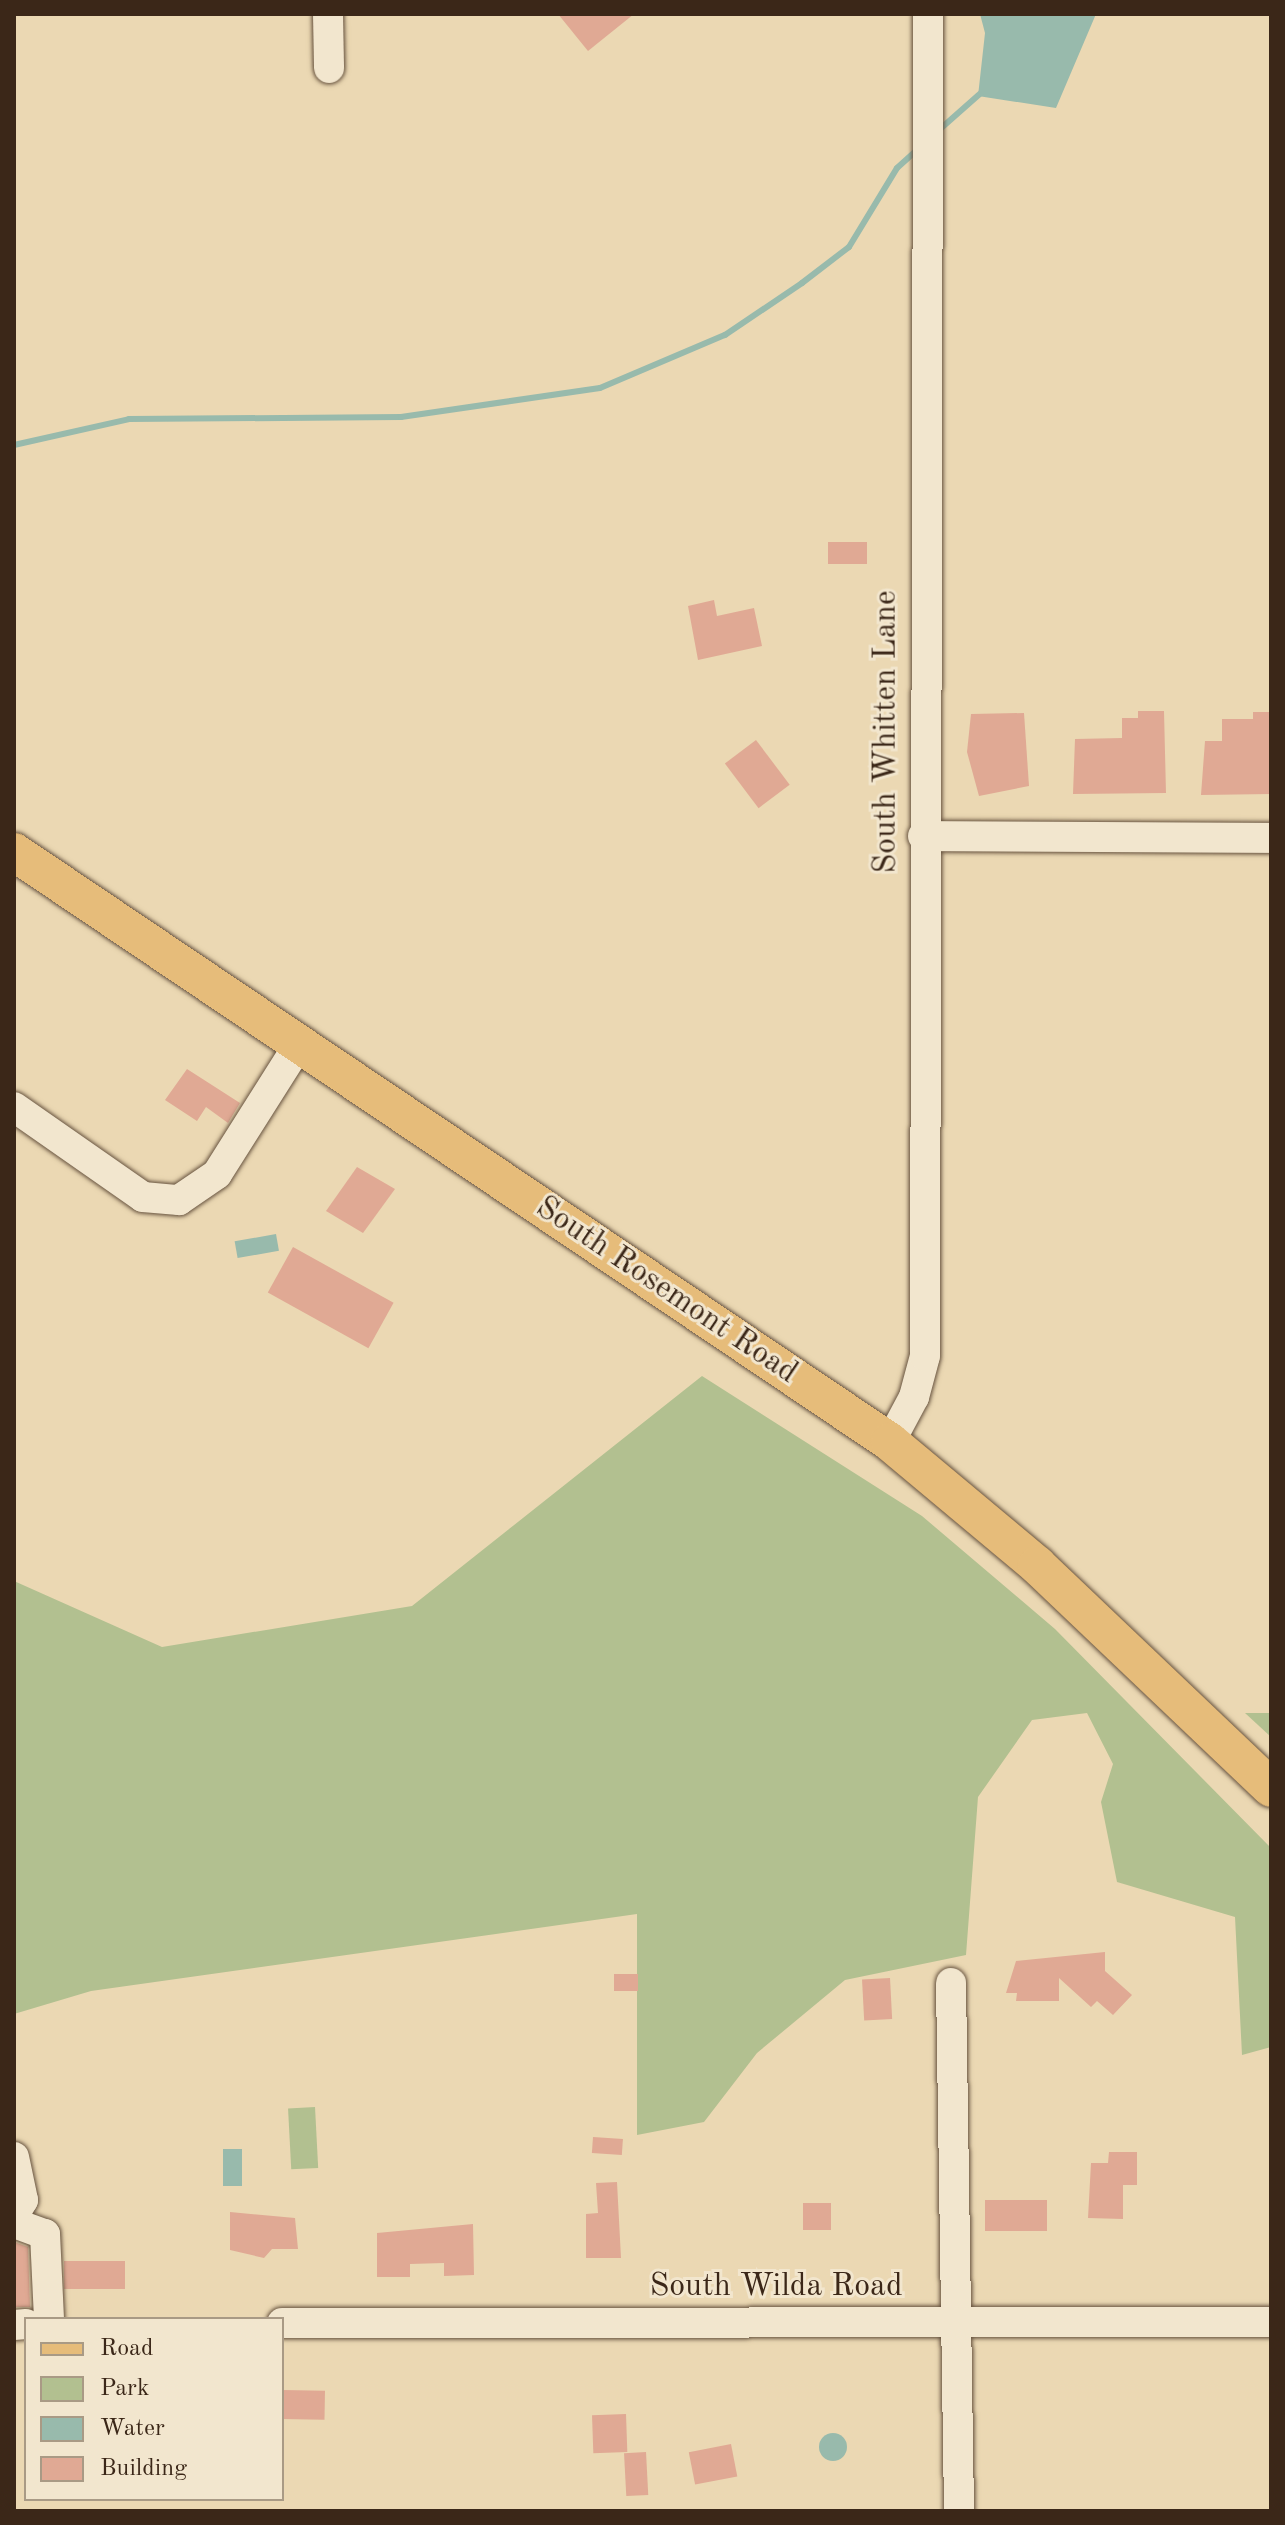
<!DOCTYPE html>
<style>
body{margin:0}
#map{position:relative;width:1285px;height:2525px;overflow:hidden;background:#ebd8b3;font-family:"Old Standard TT",serif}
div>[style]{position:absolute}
.green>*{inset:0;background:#b2c090;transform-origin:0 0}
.water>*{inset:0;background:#98baac;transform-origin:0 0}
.round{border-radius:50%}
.stream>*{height:6px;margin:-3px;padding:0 3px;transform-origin:3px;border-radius:3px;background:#98baac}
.building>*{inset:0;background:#e0a994;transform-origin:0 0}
.roads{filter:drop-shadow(0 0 2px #67533f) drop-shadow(0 0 2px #67533f)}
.minor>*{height:30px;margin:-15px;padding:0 15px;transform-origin:15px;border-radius:15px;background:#f2e6ce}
.major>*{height:38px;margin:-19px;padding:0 19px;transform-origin:19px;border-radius:19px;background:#e6bc7a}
span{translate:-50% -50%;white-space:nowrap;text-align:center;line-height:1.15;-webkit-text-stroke:6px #f2e6ce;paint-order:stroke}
.street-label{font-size:32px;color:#3b2718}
.frame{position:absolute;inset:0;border:16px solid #3b2718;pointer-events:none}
.legend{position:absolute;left:24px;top:2317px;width:260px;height:184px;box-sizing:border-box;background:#f2e6ce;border:2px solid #a99a85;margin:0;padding:10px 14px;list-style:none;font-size:24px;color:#3b2718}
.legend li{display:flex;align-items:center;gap:16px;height:40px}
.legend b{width:40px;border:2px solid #a99a85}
</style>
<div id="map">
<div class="green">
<i style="clip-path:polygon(702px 1376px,922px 1516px,1055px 1629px,1271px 1848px,1271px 2047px,1242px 2055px,1235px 1917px,1117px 1882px,1101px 1802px,1113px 1764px,1087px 1713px,1032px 1720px,978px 1797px,966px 1955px,845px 1980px,757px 2053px,704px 2122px,637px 2135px,637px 1914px,91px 1991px,14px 2014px,14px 1581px,162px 1647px,412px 1606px)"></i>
<i style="clip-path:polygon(1245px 1713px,1271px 1713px,1271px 1737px)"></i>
<i style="left:315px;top:2107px;width:61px;height:27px;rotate:87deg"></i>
</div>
<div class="water">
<i style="clip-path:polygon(980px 14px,1096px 14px,1056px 108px,978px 96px,985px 33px)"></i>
<i style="left:276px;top:1234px;width:17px;height:42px;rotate:80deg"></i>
<i style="left:223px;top:2149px;width:19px;height:37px"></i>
<i class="round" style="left:819px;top:2433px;width:28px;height:28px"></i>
</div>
<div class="stream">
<i style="left:939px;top:130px;width:57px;rotate:-41.5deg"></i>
<i style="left:14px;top:445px;width:118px;rotate:-12.7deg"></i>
<i style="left:129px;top:419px;width:272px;rotate:-0.4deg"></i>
<i style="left:401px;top:417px;width:201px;rotate:-8.3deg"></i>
<i style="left:600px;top:388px;width:136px;rotate:-23deg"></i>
<i style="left:725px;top:335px;width:93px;rotate:-34deg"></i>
<i style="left:802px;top:283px;width:59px;rotate:-37.5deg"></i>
<i style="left:849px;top:247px;width:92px;rotate:-58.7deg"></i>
<i style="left:897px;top:168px;width:25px;rotate:-42deg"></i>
</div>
<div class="building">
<i style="clip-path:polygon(558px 14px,634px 14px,588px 51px)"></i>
<i style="left:828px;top:542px;width:39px;height:22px"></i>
<i style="clip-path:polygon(714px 600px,717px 616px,754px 608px,762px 646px,698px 660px,688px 606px)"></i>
<i style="clip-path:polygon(1138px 711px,1164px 711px,1166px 793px,1073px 794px,1075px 739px,1122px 738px,1122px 718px,1138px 718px)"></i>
<i style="clip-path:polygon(1253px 712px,1271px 712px,1271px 794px,1201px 795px,1205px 741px,1222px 741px,1222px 719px,1253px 719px)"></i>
<i style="clip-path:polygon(1024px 713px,1029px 786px,979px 796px,967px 752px,971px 714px)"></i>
<i style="left:756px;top:740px;width:56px;height:39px;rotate:53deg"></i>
<i style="clip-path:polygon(187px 1069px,240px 1103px,228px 1123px,206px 1107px,197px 1121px,165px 1100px)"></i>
<i style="clip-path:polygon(357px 1167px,395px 1189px,363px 1233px,326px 1211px)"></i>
<i style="left:293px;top:1247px;width:115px;height:52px;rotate:29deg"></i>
<i style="clip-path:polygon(1105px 1952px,1105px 1971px,1132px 1995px,1113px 2015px,1097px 2001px,1091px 2007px,1059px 1978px,1059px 2001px,1016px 2001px,1017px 1993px,1006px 1993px,1016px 1961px)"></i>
<i style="left:614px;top:1974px;width:24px;height:17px"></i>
<i style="left:890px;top:1978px;width:41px;height:28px;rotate:87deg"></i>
<i style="left:593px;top:2137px;width:30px;height:16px;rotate:4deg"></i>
<i style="clip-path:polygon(1109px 2152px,1137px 2152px,1137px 2185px,1123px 2185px,1123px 2219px,1088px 2218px,1091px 2163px,1108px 2163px)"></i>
<i style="clip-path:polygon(617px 2182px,621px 2258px,586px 2258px,586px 2214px,598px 2213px,596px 2183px)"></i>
<i style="left:985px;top:2200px;width:62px;height:31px"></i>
<i style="left:803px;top:2203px;width:28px;height:27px"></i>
<i style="clip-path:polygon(230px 2212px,295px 2218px,298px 2249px,272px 2249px,264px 2258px,230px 2250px)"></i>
<i style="clip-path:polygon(473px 2224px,474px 2275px,444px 2276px,444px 2263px,410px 2264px,410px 2277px,377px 2277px,377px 2233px)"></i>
<i style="clip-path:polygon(14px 2242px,28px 2247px,30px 2307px,14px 2307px)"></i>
<i style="left:64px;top:2261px;width:61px;height:28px"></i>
<i style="left:282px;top:2390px;width:43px;height:29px;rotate:1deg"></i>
<i style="left:626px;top:2414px;width:38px;height:34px;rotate:88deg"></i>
<i style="left:731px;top:2444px;width:33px;height:43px;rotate:79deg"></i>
<i style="left:646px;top:2452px;width:43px;height:22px;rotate:87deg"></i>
</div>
<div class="roads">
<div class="minor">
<i style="left:328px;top:14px;width:54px;rotate:88.9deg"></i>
<i style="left:923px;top:836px;width:348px;rotate:0.3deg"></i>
<i style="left:14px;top:1107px;width:157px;rotate:34.9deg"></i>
<i style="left:143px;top:1197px;width:36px;rotate:5deg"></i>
<i style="left:179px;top:1200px;width:46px;rotate:-34.4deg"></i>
<i style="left:217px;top:1174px;width:151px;rotate:-57.7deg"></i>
<i style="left:890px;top:1442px;width:51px;rotate:-61.9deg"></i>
<i style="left:914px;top:1397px;width:42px;rotate:-75deg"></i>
<i style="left:925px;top:1356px;width:1342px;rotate:-89.87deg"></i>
<i style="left:951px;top:1983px;width:528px;rotate:89.13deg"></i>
<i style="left:14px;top:2157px;width:44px;rotate:78.2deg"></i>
<i style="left:23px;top:2200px;width:17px;rotate:121deg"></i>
<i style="left:14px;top:2223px;width:33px;rotate:20deg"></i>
<i style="left:45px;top:2234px;width:85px;rotate:87.3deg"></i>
<i style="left:282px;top:2323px;width:989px;rotate:-0.06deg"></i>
<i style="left:14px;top:2325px;width:12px;rotate:-5deg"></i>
</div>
<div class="major">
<i style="left:14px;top:852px;width:1056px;rotate:33.96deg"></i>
<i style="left:890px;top:1442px;width:192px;rotate:39.9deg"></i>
<i style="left:1037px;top:1565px;width:323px;rotate:43.6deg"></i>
</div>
</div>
<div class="street-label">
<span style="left:887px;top:732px;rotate:-90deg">South Whitten Lane</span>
<span style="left:666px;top:1291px;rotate:34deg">South Rosemont Road</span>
<span style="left:776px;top:2287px">South Wilda Road</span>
</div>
<div class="frame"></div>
<ul class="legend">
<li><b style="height:10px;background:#e6bc7a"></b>Road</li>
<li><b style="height:22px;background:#b2c090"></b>Park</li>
<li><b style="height:22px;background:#98baac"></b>Water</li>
<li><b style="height:22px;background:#e0a994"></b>Building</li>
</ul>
</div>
